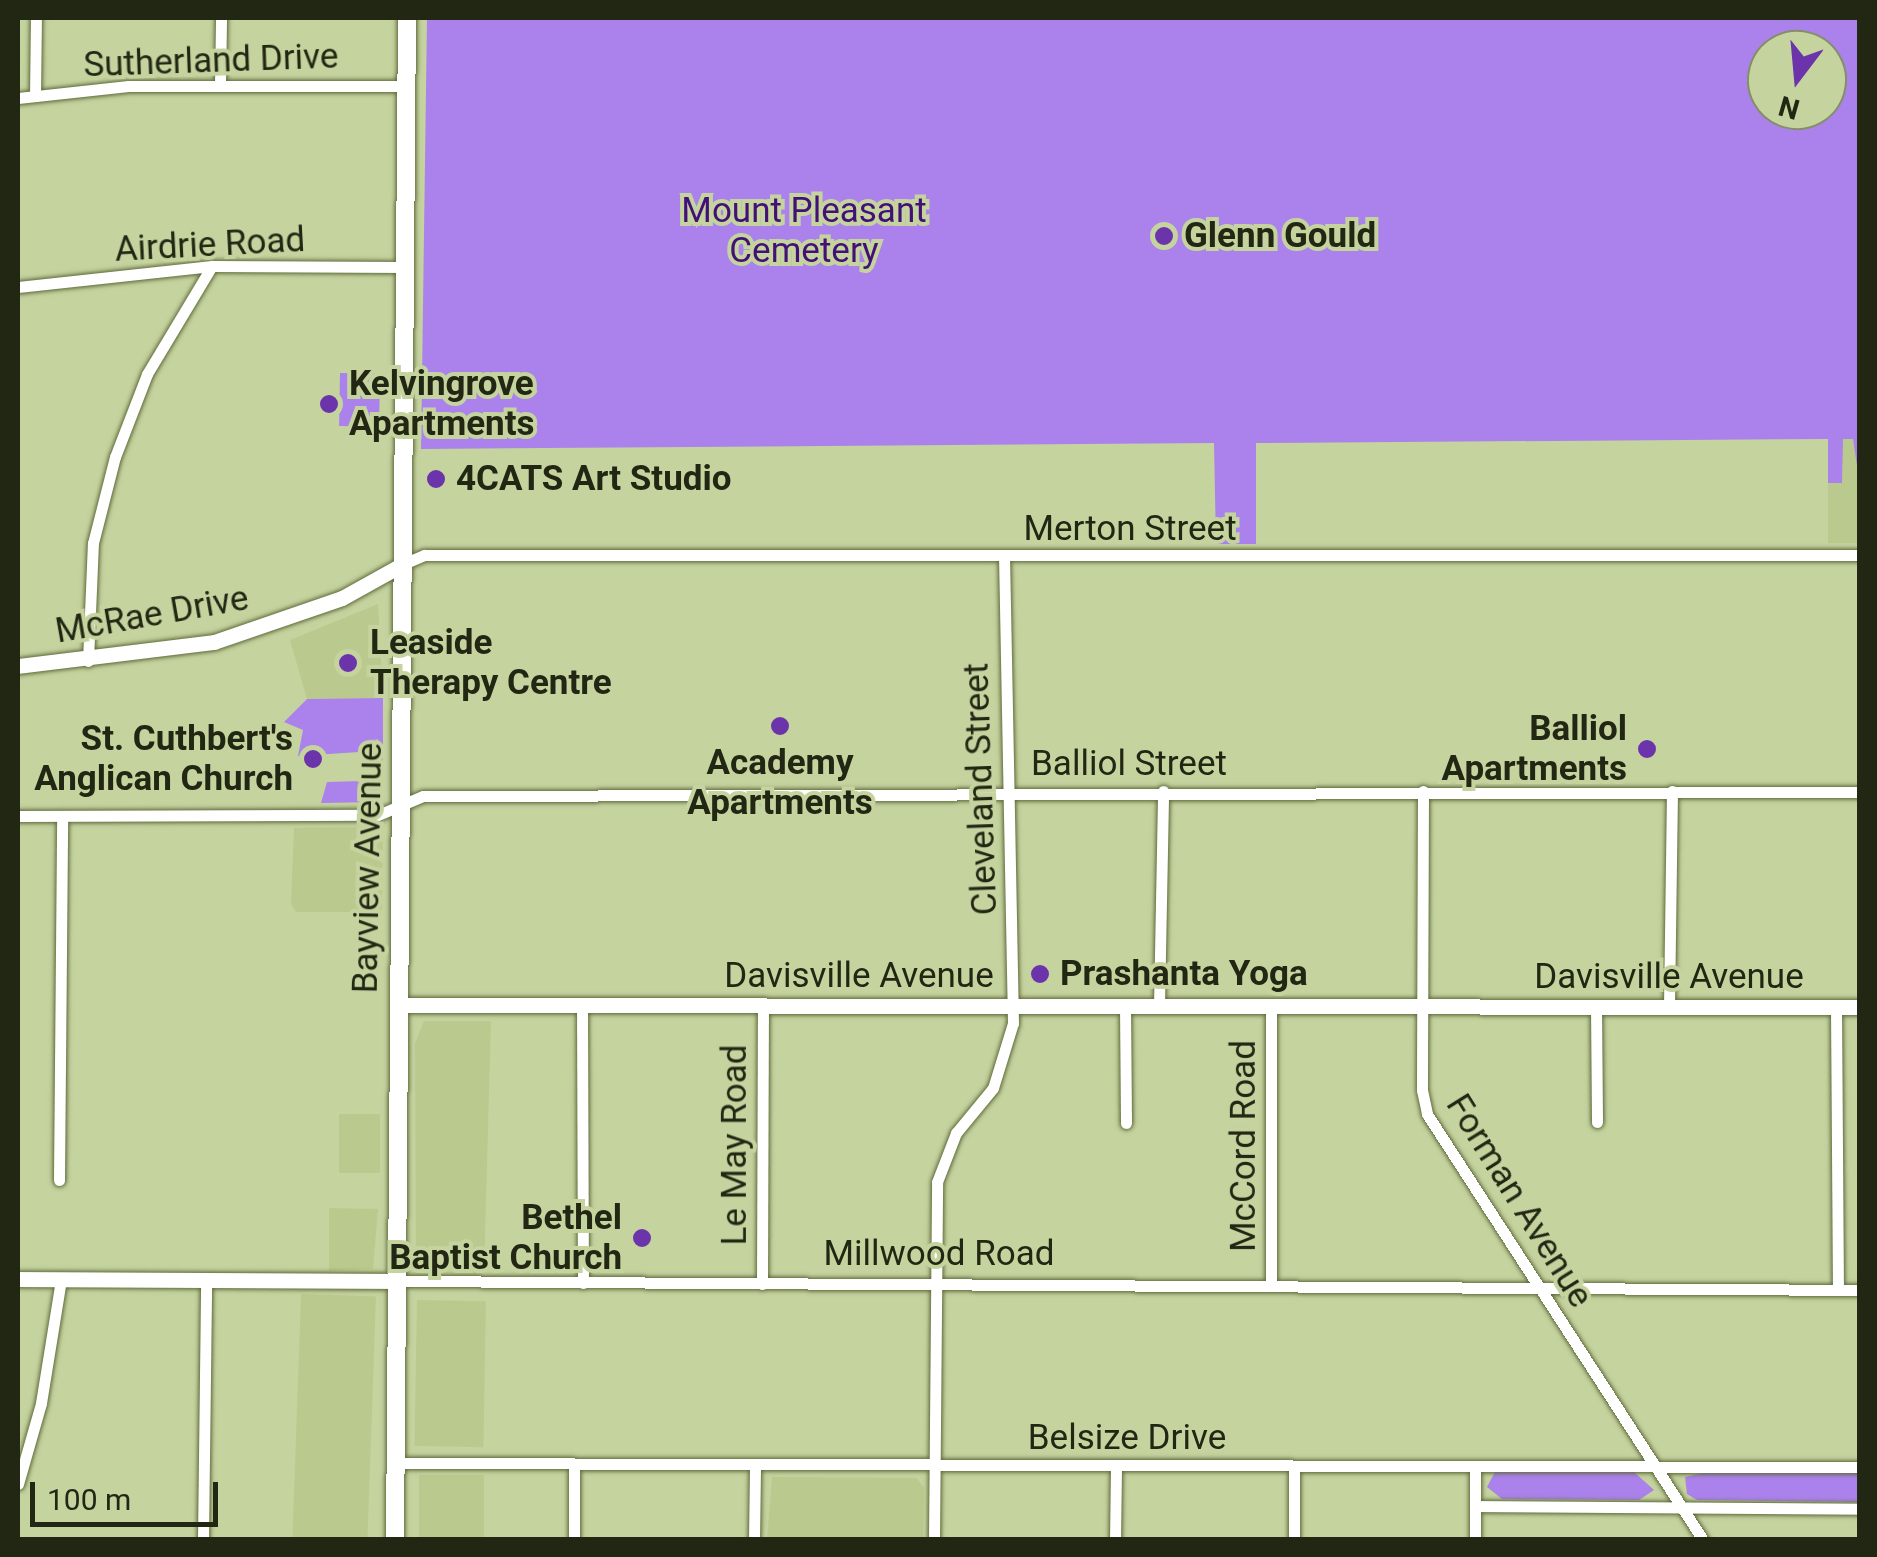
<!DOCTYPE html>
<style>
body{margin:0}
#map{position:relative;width:1877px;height:1557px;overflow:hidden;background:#c5d39f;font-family:Roboto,sans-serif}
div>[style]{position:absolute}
.built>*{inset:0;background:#baca8e;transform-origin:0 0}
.green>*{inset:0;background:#ab82eb;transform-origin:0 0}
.roads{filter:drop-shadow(0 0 2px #5f6b3b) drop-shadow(0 0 2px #5f6b3b)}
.minor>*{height:11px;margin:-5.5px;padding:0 5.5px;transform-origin:5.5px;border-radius:5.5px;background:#fff}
.tertiary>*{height:15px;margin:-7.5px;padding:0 7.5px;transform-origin:7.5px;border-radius:7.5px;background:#fff}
.secondary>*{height:18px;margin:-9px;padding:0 9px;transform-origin:9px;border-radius:9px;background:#fff}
.dots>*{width:28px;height:28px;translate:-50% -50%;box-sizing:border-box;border:5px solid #c5d39f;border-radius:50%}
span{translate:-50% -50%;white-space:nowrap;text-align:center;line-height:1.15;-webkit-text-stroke:8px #c5d39f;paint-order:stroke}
.street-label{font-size:35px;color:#222713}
.park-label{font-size:35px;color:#431075}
.poi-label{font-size:35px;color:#222713;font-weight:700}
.left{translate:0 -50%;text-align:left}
.right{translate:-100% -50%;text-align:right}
.frame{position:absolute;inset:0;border:20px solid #222713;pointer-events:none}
.north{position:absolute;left:1747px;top:30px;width:100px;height:100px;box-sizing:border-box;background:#c5d39f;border:2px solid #848e67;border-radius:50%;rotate:196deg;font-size:28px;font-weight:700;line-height:40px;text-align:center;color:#222713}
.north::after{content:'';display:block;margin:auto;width:35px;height:45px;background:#6b34ab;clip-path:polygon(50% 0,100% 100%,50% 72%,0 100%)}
.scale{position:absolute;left:30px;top:1482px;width:188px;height:45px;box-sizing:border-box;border:5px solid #222713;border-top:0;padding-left:12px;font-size:30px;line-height:35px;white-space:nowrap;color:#222713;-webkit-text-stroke:8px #c5d39f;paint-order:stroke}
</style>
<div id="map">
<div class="built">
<i style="left:1828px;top:439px;width:31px;height:104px"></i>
<i style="clip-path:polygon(378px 604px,383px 698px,307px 699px,290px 640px)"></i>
<i style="clip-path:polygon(371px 827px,383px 835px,382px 912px,296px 912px,291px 904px,294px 828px)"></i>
<i style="clip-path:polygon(424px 1021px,491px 1021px,484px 1272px,416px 1268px,415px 1043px)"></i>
<i style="left:339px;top:1114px;width:41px;height:59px"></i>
<i style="clip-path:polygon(329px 1208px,378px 1209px,373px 1269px,329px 1271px)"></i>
<i style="left:301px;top:1294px;width:75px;height:245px;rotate:2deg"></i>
<i style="left:417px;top:1300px;width:69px;height:146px;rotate:1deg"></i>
<i style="left:484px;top:1475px;width:64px;height:65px;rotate:90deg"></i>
<i style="clip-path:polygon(772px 1477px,917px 1478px,924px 1488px,923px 1539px,767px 1540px)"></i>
</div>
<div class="green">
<i style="clip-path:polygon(evenodd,427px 18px,1859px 18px,1859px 479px,1853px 439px,1843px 439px,1842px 483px,1828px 483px,1828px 439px,1256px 443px,1256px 544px,1216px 544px,1214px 443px,421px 449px,427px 18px,1767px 50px,1827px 50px,1827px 110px,1767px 110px,1767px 50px)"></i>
<i style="left:340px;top:373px;width:40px;height:53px;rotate:1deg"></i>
<i style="clip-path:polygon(383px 698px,383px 765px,359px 752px,298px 756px,303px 730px,284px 722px,307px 699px)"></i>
<i style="clip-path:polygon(383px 772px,378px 802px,321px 803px,327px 782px,362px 781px,363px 773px)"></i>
<i style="clip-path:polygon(1496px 1470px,1633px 1471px,1654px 1490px,1639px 1500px,1502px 1499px,1487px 1487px)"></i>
<i style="clip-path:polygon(1711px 1471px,1859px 1472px,1859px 1502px,1697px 1500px,1687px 1494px,1685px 1477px)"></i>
</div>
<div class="roads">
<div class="minor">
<i style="left:220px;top:85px;width:67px;rotate:-89.1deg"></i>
<i style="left:35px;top:96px;width:78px;rotate:-89.3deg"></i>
<i style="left:18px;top:98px;width:111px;rotate:-6.2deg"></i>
<i style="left:128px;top:86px;width:279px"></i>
<i style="left:18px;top:287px;width:195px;rotate:-6.2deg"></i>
<i style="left:212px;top:266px;width:193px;rotate:0.3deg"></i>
<i style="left:403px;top:564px;width:23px;rotate:-23deg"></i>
<i style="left:424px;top:555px;width:1436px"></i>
<i style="left:88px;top:661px;width:118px;rotate:-87.6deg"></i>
<i style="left:93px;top:543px;width:89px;rotate:-75.7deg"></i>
<i style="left:115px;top:457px;width:89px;rotate:-68.9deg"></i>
<i style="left:147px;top:374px;width:126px;rotate:-59deg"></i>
<i style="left:1423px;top:791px;width:299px;rotate:90.2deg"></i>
<i style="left:1422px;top:1090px;width:25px;rotate:78deg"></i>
<i style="left:1427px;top:1114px;width:508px;rotate:57.06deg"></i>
<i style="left:18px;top:816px;width:360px;rotate:-0.2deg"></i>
<i style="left:378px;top:815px;width:49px;rotate:-22.9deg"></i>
<i style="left:423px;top:796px;width:1437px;rotate:-0.16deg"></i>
<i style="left:582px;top:1006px;width:277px;rotate:89.8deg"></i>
<i style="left:1125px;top:1006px;width:117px;rotate:89.5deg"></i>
<i style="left:1159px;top:1006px;width:215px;rotate:-88.9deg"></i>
<i style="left:1596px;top:1006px;width:116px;rotate:89.5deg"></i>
<i style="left:1669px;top:1006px;width:215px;rotate:-89.2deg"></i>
<i style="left:1836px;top:1007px;width:283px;rotate:89.6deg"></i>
<i style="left:59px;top:1180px;width:364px;rotate:-89.5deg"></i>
<i style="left:397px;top:1281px;width:1463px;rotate:0.35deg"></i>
<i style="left:762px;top:1284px;width:278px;rotate:-89.8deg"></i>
<i style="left:1271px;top:1285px;width:278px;rotate:-90deg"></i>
<i style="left:395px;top:1463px;width:1465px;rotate:0.16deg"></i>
<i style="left:18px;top:1484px;width:84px;rotate:-74.1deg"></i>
<i style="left:41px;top:1403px;width:125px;rotate:-80.8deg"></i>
<i style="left:1475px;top:1506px;width:385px;rotate:0.4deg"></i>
<i style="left:203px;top:1540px;width:258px;rotate:-89.3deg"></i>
<i style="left:574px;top:1540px;width:76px;rotate:-90deg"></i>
<i style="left:754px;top:1540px;width:75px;rotate:-89.2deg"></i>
<i style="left:934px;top:1540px;width:358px;rotate:-89.5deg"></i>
<i style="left:937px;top:1182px;width:53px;rotate:-68.8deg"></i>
<i style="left:956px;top:1133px;width:58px;rotate:-50.6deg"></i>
<i style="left:993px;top:1088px;width:68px;rotate:-72.9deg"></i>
<i style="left:1013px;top:1023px;width:467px;rotate:-91.1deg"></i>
<i style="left:1115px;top:1540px;width:75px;rotate:-89.2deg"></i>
<i style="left:1294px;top:1540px;width:74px;rotate:-90deg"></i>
<i style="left:1475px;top:1540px;width:74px;rotate:-90deg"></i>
</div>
<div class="tertiary">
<i style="left:18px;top:666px;width:197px;rotate:-7deg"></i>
<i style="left:214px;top:642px;width:135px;rotate:-19deg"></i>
<i style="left:342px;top:598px;width:70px;rotate:-29.1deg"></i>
<i style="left:399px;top:1005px;width:1461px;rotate:0.08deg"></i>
<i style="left:18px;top:1279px;width:379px;rotate:0.3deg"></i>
</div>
<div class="secondary">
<i style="left:395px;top:1540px;width:1522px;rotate:-89.55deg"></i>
</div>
</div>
<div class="dots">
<i style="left:1164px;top:236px;background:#6b34ab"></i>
<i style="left:329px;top:404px;background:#6b34ab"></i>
<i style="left:436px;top:479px;background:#6b34ab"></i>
<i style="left:348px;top:663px;background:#6b34ab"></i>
<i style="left:780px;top:726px;background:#6b34ab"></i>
<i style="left:1647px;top:749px;background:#6b34ab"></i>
<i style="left:313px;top:759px;background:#6b34ab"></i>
<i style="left:1040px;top:974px;background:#6b34ab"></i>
<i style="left:642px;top:1238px;background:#6b34ab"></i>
</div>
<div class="street-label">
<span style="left:211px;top:61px;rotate:-2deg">Sutherland Drive</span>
<span style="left:210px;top:245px;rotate:-3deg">Airdrie Road</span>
<span style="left:1130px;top:529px">Merton Street</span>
<span style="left:152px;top:615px;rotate:-10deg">McRae Drive</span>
<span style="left:1129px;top:764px">Balliol Street</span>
<span style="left:981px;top:789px;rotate:-92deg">Cleveland Street</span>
<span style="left:368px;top:868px;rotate:-89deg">Bayview Avenue</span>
<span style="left:859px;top:976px">Davisville Avenue</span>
<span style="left:1669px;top:977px">Davisville Avenue</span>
<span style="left:735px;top:1145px;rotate:-90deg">Le May Road</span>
<span style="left:1244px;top:1146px;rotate:-90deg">McCord Road</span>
<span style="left:1519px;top:1201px;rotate:58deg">Forman Avenue</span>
<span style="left:939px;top:1254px">Millwood Road</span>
<span style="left:1127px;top:1438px">Belsize Drive</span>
</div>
<div class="park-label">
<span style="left:804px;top:231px">Mount Pleasant<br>Cemetery</span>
</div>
<div class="poi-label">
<span class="left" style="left:1184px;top:236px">Glenn Gould</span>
<span class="left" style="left:349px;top:404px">Kelvingrove<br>Apartments</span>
<span class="left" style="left:456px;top:479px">4CATS Art Studio</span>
<span class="left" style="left:370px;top:663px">Leaside<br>Therapy Centre</span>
<span class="right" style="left:1627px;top:749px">Balliol<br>Apartments</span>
<span class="right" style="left:293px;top:759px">St. Cuthbert's<br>Anglican Church</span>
<span style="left:780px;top:783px">Academy<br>Apartments</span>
<span class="left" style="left:1060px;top:974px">Prashanta Yoga</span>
<span class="right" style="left:622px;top:1238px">Bethel<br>Baptist Church</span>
</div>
<div class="frame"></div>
<div class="north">N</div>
<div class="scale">100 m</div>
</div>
